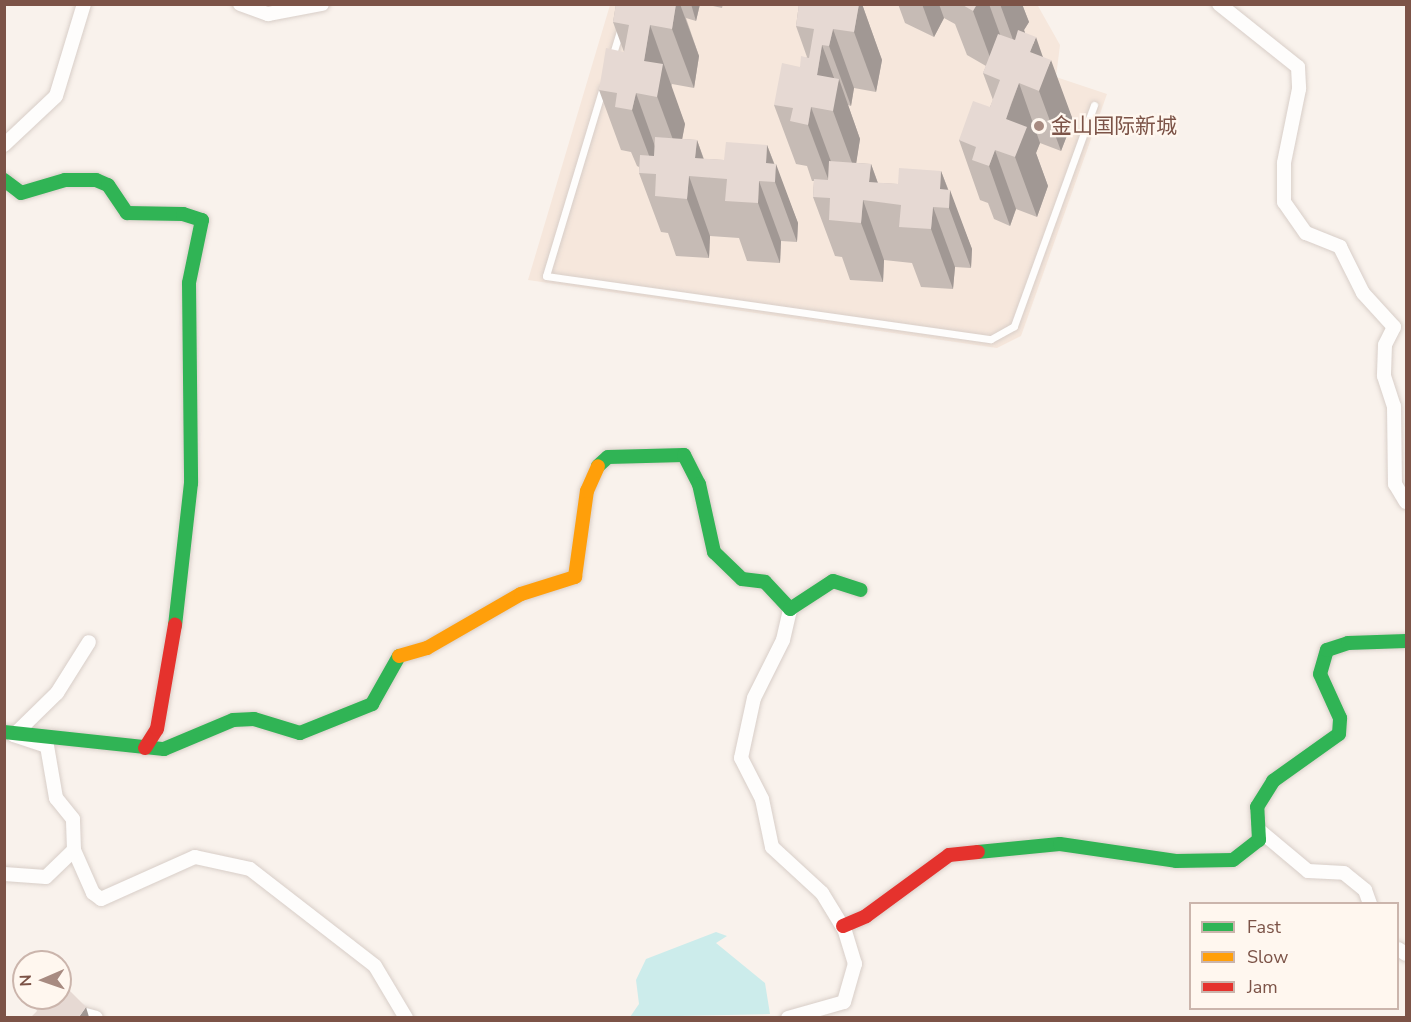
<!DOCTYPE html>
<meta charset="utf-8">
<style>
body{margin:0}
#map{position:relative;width:1411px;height:1022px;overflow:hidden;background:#f9f2ec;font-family:"Nunito Sans","Noto Sans SC",sans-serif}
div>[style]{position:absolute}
.residential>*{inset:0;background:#f6e7dc}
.water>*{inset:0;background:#cceceb}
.roads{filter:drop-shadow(0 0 2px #d8cec8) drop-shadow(0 0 2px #d8cec8)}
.lane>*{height:7px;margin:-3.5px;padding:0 3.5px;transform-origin:3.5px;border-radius:3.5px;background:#fefdfc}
.street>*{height:14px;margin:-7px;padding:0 7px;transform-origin:7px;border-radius:7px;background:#fefdfc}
.fast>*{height:14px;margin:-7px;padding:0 7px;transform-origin:7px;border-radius:7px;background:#30b455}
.slow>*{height:14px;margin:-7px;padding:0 7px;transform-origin:7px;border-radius:7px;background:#ff9f0a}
.jam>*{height:14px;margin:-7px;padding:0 7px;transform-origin:7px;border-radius:7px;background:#e5322d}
.wall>*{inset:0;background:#c6bbb5}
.shaded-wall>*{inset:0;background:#a19894}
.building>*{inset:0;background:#e6d9d3}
.dots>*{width:16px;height:16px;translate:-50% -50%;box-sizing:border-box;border:3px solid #fff7ef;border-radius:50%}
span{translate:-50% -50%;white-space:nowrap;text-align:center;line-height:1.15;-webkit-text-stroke:4.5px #fff7ef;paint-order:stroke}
.poi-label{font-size:21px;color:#7c5347}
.left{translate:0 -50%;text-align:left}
.frame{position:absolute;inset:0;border:6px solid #7c5347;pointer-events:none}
.legend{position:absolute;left:1189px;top:902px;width:210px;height:108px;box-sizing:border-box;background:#fff7ef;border:2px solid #cbb5ac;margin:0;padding:8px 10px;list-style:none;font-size:18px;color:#7c5347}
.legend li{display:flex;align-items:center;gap:12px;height:30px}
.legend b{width:30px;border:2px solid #cbb5ac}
.north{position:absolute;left:12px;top:950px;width:60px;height:60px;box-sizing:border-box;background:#fff7ef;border:2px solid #cbb5ac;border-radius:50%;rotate:268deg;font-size:16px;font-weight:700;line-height:24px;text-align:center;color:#7c5347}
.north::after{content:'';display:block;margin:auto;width:21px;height:27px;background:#a88b81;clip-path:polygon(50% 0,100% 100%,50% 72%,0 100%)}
</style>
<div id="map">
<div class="residential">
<i style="clip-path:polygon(610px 5px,1038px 6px,1060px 45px,1056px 77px,1107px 94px,1021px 336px,997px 348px,528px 280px)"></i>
</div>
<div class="water">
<i style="clip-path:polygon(716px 932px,727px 936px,716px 943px,765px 983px,770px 1014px,630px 1017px,639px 1004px,636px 980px,646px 959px)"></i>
</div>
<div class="roads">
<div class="lane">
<i style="left:612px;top:57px;width:28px;rotate:-73deg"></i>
<i style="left:603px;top:87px;width:197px;rotate:106.8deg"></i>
<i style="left:546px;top:276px;width:449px;rotate:8.1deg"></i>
<i style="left:991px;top:339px;width:26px;rotate:-29deg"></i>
<i style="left:1014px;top:326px;width:235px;rotate:-70.1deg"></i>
</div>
<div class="street">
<i style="left:240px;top:4px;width:30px;rotate:20deg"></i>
<i style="left:268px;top:14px;width:55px;rotate:-10.5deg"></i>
<i style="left:1219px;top:4px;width:101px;rotate:38.6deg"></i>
<i style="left:1298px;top:67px;width:22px;rotate:87deg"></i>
<i style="left:1299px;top:89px;width:76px;rotate:101.5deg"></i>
<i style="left:1284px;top:163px;width:39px;rotate:90deg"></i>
<i style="left:1284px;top:202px;width:38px;rotate:55deg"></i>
<i style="left:1306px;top:233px;width:37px;rotate:22deg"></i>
<i style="left:1340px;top:247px;width:51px;rotate:63.4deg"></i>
<i style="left:1363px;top:293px;width:46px;rotate:47.6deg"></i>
<i style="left:1394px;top:327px;width:20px;rotate:117deg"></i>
<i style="left:1385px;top:345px;width:31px;rotate:92deg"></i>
<i style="left:1384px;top:376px;width:32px;rotate:72deg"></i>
<i style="left:1394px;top:406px;width:78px;rotate:89.3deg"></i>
<i style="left:1395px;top:484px;width:21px;rotate:59deg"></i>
<i style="left:4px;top:145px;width:71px;rotate:-43.3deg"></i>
<i style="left:56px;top:96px;width:96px;rotate:-73.1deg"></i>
<i style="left:1259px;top:830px;width:64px;rotate:39.9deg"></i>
<i style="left:1308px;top:871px;width:36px;rotate:3deg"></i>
<i style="left:1344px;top:873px;width:27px;rotate:39deg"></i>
<i style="left:1365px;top:890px;width:15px;rotate:70deg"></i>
<i style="left:74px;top:850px;width:47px;rotate:66.2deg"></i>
<i style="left:93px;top:893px;width:10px;rotate:37deg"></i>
<i style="left:101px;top:899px;width:103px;rotate:-24.1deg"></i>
<i style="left:195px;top:857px;width:56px;rotate:12.3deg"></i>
<i style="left:250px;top:869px;width:158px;rotate:37.8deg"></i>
<i style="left:375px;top:966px;width:61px;rotate:59.2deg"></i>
<i style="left:4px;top:874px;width:42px;rotate:4.1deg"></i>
<i style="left:46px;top:877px;width:39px;rotate:-44deg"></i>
<i style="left:74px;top:850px;width:31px;rotate:-92deg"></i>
<i style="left:73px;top:819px;width:27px;rotate:-129deg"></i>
<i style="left:56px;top:798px;width:53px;rotate:-99.8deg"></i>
<i style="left:47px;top:746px;width:35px;rotate:-162deg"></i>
<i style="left:14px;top:735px;width:60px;rotate:-44.3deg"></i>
<i style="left:57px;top:693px;width:60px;rotate:-57.9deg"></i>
<i style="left:1398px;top:949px;width:9px;rotate:32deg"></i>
<i style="left:55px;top:1018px;width:12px;rotate:-48deg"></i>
<i style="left:63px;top:1009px;width:34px;rotate:15deg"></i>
<i style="left:788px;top:1018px;width:58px;rotate:-15.9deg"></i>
<i style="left:844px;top:1002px;width:40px;rotate:-74deg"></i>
<i style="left:855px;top:964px;width:37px;rotate:-107deg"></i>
<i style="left:844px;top:929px;width:42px;rotate:-121.4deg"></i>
<i style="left:822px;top:893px;width:68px;rotate:-137.4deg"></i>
<i style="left:772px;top:847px;width:49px;rotate:-101.8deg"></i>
<i style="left:762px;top:799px;width:46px;rotate:-117.1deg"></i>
<i style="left:741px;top:758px;width:61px;rotate:-77.8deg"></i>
<i style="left:754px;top:698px;width:65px;rotate:-63.4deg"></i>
<i style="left:783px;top:640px;width:32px;rotate:-77deg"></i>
</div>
<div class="fast">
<i style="left:4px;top:180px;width:21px;rotate:37deg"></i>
<i style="left:21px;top:193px;width:46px;rotate:-16.5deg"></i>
<i style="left:65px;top:180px;width:31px"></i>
<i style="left:96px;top:180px;width:13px;rotate:23deg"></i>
<i style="left:108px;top:185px;width:34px;rotate:56deg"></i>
<i style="left:127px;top:213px;width:56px;rotate:1deg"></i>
<i style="left:183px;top:214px;width:20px;rotate:18deg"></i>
<i style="left:202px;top:220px;width:64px;rotate:101.7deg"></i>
<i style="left:189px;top:283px;width:200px;rotate:89.4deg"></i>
<i style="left:191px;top:483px;width:143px;rotate:96.4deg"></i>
<i style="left:598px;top:466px;width:13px;rotate:-42deg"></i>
<i style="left:608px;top:457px;width:76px;rotate:-1.5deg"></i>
<i style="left:684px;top:455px;width:33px;rotate:63deg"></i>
<i style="left:699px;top:484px;width:70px;rotate:77.6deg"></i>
<i style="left:714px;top:552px;width:39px;rotate:44deg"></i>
<i style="left:742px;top:579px;width:23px;rotate:7deg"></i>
<i style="left:765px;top:582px;width:37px;rotate:47deg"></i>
<i style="left:790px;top:609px;width:51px;rotate:-33.1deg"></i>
<i style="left:833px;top:581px;width:29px;rotate:18deg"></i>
<i style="left:4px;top:732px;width:161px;rotate:6.1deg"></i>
<i style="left:164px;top:749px;width:75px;rotate:-22.8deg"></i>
<i style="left:233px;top:720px;width:21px;rotate:-3deg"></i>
<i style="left:254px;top:719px;width:48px;rotate:16.9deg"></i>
<i style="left:300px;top:733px;width:78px;rotate:-21.9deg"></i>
<i style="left:372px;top:704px;width:55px;rotate:-60.6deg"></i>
<i style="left:978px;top:852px;width:82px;rotate:-5.6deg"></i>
<i style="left:1060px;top:844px;width:117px;rotate:8.3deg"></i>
<i style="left:1176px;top:861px;width:57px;rotate:-1deg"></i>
<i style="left:1233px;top:860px;width:33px;rotate:-38deg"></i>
<i style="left:1259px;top:840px;width:33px;rotate:-93deg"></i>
<i style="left:1257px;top:807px;width:31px;rotate:-58deg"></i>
<i style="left:1273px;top:781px;width:81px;rotate:-35.5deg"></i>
<i style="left:1339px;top:734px;width:16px;rotate:-86deg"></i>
<i style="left:1340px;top:718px;width:48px;rotate:-114.4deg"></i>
<i style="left:1320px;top:674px;width:25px;rotate:-74deg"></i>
<i style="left:1327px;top:650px;width:22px;rotate:-18deg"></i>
<i style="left:1348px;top:643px;width:58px;rotate:-2deg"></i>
</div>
<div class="slow">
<i style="left:399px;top:656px;width:29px;rotate:-16deg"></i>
<i style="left:427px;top:648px;width:108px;rotate:-29.9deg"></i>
<i style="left:521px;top:594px;width:57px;rotate:-17.5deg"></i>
<i style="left:575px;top:577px;width:87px;rotate:-82.1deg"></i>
<i style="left:587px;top:491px;width:27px;rotate:-66deg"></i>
</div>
<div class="jam">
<i style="left:145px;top:748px;width:22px;rotate:-58deg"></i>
<i style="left:157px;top:729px;width:106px;rotate:-80.2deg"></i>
<i style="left:843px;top:926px;width:25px;rotate:-23deg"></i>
<i style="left:866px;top:916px;width:103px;rotate:-36.3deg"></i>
<i style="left:949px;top:855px;width:29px;rotate:-6deg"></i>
</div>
</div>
<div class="wall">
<i style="clip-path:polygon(616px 4px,700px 4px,696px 21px,686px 18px,699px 56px,694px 88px,672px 84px,671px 87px,685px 124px,682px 139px,697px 140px,704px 159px,724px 160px,767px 145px,798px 223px,797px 242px,781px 241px,780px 263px,747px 261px,739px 238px,710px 236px,709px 258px,676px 256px,668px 233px,661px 232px,639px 173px,639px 167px,637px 166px,631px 152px,621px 150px,599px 90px,624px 52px,613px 22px)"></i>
<i style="clip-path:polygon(704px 4px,723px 4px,722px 8px)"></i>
<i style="clip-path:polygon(799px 4px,862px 4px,882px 60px,876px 92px,854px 88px,851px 106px,848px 105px,860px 139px,856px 163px,871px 164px,878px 183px,898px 184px,941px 171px,972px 249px,971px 268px,955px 267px,953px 289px,921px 287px,912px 263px,884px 260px,883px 282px,850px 280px,842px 257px,835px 256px,813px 197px,814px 181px,812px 181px,807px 166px,796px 164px,774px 105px,800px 67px,807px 57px,796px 26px)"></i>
<i style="clip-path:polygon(898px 4px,1022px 4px,1029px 22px,1024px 30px,1025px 33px,1043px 57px,1073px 120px,1061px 151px,1040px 143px,1036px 153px,1048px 186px,1037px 217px,1016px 209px,1010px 226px,994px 219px,988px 203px,980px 200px,959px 140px,990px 107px,993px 100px,983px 73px,986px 66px,967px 55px,955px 24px,944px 18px,934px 37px,905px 23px)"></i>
</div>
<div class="shaded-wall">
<i style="clip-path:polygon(676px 4px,680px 4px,699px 56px,694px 88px,672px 29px)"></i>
<i style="clip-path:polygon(691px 4px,700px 4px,696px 21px)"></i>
<i style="clip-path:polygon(859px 4px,862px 4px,882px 60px,876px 92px,854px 32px)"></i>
<i style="clip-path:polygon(922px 4px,939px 4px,944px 18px,934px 37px)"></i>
<i style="clip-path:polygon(977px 4px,989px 4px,1006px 51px,995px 71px,973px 11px)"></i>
<i style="clip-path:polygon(1000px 4px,1022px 4px,1029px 22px,1024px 30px,1029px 43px,1020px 59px)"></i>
<i style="clip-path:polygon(650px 25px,685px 124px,679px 156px,644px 61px)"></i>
<i style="clip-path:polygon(833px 29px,854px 88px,851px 106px,829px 46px)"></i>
<i style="clip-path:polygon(1036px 37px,1047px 69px,1051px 60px,1073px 120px,1061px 151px,1039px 91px,1030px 52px)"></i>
<i style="clip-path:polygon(822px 45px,837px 86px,839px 79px,860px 139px,855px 171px,833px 111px,817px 75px)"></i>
<i style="clip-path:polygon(1019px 83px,1040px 143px,1036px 153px,1048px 186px,1037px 217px,1015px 157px,1006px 119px)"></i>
<i style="clip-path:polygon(636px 93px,657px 152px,654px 169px,632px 110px)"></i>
<i style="clip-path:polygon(811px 107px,833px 167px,830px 184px,808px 125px)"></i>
<i style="clip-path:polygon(697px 140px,710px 178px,695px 158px)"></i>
<i style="clip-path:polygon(767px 145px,776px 169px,776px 164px,798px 223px,797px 242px,775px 182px,766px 163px)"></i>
<i style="clip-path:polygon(995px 150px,1016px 209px,1010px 226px,989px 166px)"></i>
<i style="clip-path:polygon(871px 164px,885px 203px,869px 182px)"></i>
<i style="clip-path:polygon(941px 171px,950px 195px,950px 190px,972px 249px,971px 268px,949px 208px,940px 189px)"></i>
<i style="clip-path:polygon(689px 176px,710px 236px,709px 258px,687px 199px)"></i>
<i style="clip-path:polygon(759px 181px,781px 241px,780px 263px,758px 203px)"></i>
<i style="clip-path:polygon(863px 200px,884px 260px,883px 282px,861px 223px)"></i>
<i style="clip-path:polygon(933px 207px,955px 267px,953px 289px,931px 229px)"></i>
<i style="clip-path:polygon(86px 1007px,89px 1017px,79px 1017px)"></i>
</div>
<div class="building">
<i style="clip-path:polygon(616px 4px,676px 4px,672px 29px,650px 25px,644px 61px,663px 64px,657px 97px,636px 93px,632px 110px,615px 107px,617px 93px,599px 90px,606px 48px,624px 52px,629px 25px,613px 22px)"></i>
<i style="clip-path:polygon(799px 4px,859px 4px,854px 32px,833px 29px,829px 46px,822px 45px,817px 75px,839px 79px,833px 111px,811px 107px,808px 125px,790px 121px,793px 108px,774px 105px,782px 63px,800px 67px,801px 56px,809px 58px,814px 29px,796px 26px)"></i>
<i style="clip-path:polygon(961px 4px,977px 4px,973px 11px)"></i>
<i style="clip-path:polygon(1018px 30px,1036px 37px,1030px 52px,1051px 60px,1039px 91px,1019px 83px,1011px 104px,1006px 119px,1027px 127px,1015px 157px,995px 150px,989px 166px,972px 160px,976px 147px,959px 140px,973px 101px,990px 107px,1000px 80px,983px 73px,998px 34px,1015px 40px)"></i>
<i style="clip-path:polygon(655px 137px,697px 140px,695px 158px,724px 160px,726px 142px,767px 145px,766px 163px,776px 164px,775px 182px,759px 181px,758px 203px,725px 201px,727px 179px,689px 176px,687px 199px,655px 196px,656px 174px,639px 173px,640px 155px,654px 156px)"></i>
<i style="clip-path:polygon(829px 161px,871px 164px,869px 182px,898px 184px,899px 168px,941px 171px,940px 189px,950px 190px,949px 208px,933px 207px,931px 229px,899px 227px,901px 205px,863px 200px,861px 223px,829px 220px,830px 198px,813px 197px,814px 179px,828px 180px)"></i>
<i style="clip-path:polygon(66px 987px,86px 1007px,79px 1017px,31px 1017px,37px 1011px,33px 1002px,37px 998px,60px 998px,60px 992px)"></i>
</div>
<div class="dots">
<i style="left:1039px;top:126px;background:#a88b81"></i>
</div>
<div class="poi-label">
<span class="left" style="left:1051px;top:126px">金山国际新城</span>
</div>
<div class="frame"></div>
<ul class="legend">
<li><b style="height:8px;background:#30b455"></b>Fast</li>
<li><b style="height:8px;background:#ff9f0a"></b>Slow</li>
<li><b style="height:8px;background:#e5322d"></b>Jam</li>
</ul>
<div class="north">N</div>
</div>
